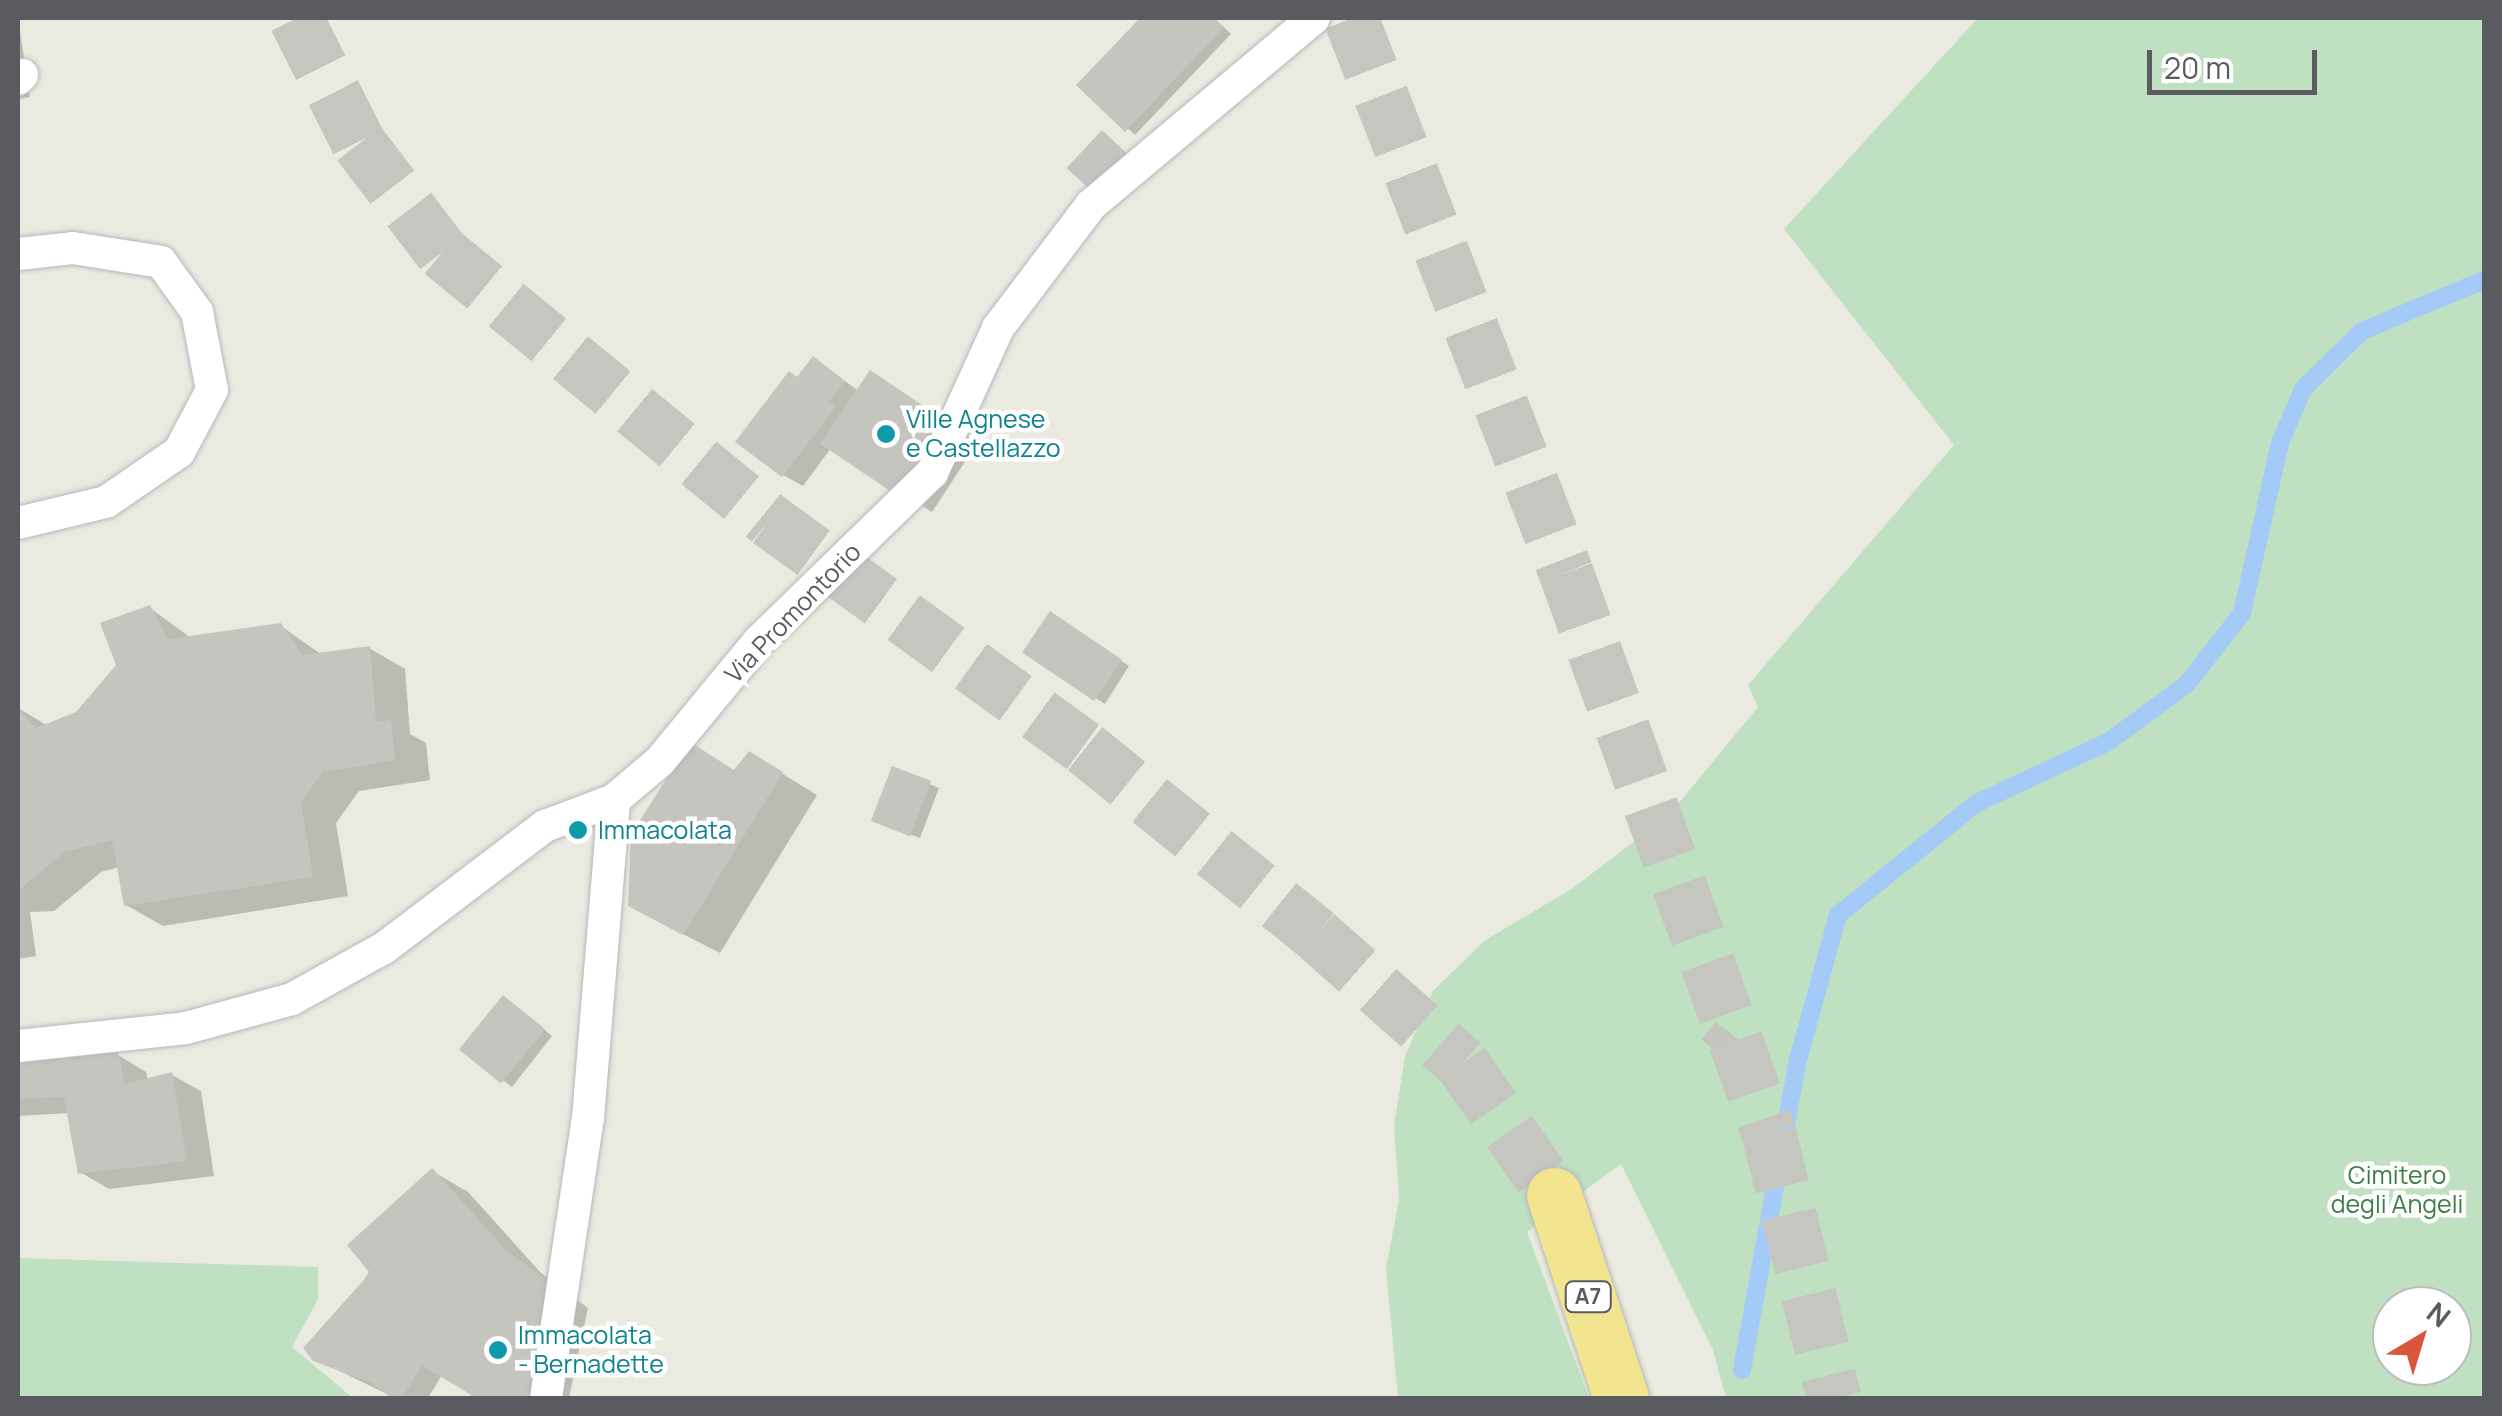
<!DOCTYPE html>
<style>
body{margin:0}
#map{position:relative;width:2502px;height:1416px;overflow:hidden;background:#ebeae0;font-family:Manrope,sans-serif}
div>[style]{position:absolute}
.green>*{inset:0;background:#bfe1c2}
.shadow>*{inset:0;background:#0003}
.stream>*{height:18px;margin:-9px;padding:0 9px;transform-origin:9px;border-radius:9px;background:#a4caf7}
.building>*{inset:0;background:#c6c4be;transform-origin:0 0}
.highway-tunnel>*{height:55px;margin-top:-27.5px;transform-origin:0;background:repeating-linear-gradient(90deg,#c6c6c0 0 55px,transparent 0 83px)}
.roads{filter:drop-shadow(0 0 2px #b6b7bc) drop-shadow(0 0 2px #b6b7bc)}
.lane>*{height:32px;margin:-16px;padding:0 16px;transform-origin:16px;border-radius:16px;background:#fff}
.highway>*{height:55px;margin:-27.5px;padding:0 27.5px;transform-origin:27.5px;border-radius:27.5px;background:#f3e58f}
.dots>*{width:28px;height:28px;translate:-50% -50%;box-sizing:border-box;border:5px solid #fff;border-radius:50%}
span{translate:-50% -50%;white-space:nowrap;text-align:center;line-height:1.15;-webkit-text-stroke:9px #fff;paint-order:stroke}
.shield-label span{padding:2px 8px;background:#fff;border:2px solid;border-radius:8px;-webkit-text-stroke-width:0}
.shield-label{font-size:22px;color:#595b60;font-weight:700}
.culture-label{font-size:25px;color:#0d838f}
.left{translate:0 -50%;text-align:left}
.street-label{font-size:25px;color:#595b60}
.park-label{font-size:25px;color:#3b7e45}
.frame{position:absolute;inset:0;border:20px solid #595b60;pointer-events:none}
.north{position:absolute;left:2372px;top:1286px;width:100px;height:100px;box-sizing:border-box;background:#fff;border:2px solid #bdbdbf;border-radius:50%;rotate:38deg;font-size:28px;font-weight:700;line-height:40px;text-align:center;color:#595b60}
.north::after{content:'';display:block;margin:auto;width:35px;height:45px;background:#d95738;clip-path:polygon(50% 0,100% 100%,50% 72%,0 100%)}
.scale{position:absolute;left:2147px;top:50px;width:170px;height:45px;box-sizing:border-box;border:5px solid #595b60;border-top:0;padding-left:12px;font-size:30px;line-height:35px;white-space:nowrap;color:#595b60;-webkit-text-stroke:8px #fff;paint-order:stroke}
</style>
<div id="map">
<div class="green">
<i style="clip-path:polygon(evenodd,1978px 18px,2484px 18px,2484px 1398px,1726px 1398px,1713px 1350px,1621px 1164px,1527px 1232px,1589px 1398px,1398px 1398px,1386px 1269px,1399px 1199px,1394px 1126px,1405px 1056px,1433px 991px,1484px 941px,1573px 888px,1669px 815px,1758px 707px,1748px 685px,1954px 445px,1784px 229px,1978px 18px,2392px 1306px,2452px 1306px,2452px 1366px,2392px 1366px,2392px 1306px)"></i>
<i style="clip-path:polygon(18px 1258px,318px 1267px,318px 1299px,292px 1347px,353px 1398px,18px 1398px)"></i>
</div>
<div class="shadow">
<i style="clip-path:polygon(18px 18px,30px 97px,18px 99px)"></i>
<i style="clip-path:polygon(1144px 18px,1214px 18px,1231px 34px,1135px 135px,1080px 85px)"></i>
<i style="clip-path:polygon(813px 359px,859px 391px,899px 390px,978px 442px,932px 512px,831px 448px,803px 486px,783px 475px,798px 379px)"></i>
<i style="clip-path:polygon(150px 608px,191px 638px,281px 626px,322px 655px,369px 648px,405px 669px,410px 734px,426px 743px,430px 780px,359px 791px,336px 823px,348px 896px,163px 926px,126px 905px,119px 867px,101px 872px,54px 911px,30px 912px,36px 956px,18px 959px,18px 708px,48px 726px,78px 714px,119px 666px)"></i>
<i style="clip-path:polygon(1060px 619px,1129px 666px,1105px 704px,1026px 653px)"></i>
<i style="clip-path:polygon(750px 754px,817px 795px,720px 953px,667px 926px)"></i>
<i style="clip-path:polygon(893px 769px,939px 788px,920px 838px,881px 824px)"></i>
<i style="clip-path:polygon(513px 1004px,552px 1036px,512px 1087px,463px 1050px)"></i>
<i style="clip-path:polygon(1726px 1030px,1747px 1048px,1735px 1063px,1704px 1040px)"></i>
<i style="clip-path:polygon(118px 1055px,146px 1072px,148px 1081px,172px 1075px,201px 1091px,214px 1176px,109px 1189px,80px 1172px,69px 1113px,18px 1116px,18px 1066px)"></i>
<i style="clip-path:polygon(432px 1171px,468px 1192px,541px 1273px,588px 1308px,569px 1398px,481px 1398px,442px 1375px,428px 1398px,395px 1398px,315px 1359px)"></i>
</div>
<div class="stream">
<i style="left:1742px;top:1370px;width:315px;rotate:-79.8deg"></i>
<i style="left:1798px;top:1060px;width:150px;rotate:-74.6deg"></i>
<i style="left:1838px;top:915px;width:179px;rotate:-38.9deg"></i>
<i style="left:1977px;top:803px;width:145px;rotate:-25deg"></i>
<i style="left:2108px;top:742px;width:98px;rotate:-36.3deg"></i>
<i style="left:2187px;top:684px;width:90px;rotate:-52.2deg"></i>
<i style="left:2242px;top:613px;width:174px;rotate:-77.4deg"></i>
<i style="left:2280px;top:443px;width:59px;rotate:-66.9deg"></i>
<i style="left:2303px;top:389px;width:83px;rotate:-44.5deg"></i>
<i style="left:2362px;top:331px;width:132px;rotate:-22.7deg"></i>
</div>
<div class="building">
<i style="clip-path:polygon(1140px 18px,1214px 18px,1224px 27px,1125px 132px,1076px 85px)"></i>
<i style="left:1102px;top:130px;width:38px;height:52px;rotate:43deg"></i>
<i style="clip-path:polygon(813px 356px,845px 381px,829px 401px,836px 406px,782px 477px,735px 442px,789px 371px,797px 377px)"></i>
<i style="left:870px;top:370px;width:97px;height:89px;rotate:34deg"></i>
<i style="clip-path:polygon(150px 605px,168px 639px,281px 623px,302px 655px,370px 646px,376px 722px,391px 720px,395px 760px,323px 772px,301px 802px,313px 877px,124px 906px,112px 840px,64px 852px,18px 891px,18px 709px,36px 728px,76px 712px,116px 665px,100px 623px)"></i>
<i style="left:1050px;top:611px;width:87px;height:50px;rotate:34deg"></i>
<i style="clip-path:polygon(690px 742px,734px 770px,749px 751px,783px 772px,683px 935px,628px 906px,631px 834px)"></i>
<i style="left:892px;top:766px;width:42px;height:59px;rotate:21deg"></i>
<i style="left:503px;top:995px;width:54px;height:70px;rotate:39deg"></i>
<i style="left:1716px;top:1022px;width:30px;height:23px;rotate:40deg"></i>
<i style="clip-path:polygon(118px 1052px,125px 1084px,172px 1072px,187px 1161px,78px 1174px,64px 1097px,18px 1099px,18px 1063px)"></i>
<i style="clip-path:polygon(432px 1168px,505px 1249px,553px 1285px,529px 1398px,476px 1398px,422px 1365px,402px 1398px,391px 1398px,372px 1383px,313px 1361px,303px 1348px,370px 1273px,347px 1245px)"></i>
</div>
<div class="highway-tunnel">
<i style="left:296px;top:18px;width:140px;rotate:63.3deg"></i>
<i style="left:359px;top:143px;width:137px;rotate:52.7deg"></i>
<i style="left:442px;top:252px;width:423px;rotate:39.3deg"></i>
<i style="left:769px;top:520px;width:390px;rotate:35.8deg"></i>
<i style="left:1085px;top:748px;width:297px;rotate:38.8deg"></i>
<i style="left:1316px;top:934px;width:195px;rotate:41.5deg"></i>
<i style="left:1462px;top:1063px;width:161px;rotate:55.1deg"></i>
<i style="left:1351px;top:18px;width:594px;rotate:68.79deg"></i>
<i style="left:1566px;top:572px;width:597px;rotate:70.11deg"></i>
<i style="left:1769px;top:1133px;width:273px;rotate:76.2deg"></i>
</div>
<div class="roads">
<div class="lane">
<i style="left:18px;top:79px;width:6px;rotate:-45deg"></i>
<i style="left:18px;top:254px;width:55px;rotate:-6.2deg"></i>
<i style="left:73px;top:248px;width:89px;rotate:9deg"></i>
<i style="left:161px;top:262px;width:62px;rotate:54.2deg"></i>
<i style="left:197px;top:312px;width:79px;rotate:79.1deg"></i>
<i style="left:212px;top:390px;width:70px;rotate:118deg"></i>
<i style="left:179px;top:452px;width:88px;rotate:145.6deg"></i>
<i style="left:106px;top:502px;width:90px;rotate:166.6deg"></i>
<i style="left:18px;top:1046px;width:169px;rotate:-6.1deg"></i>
<i style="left:186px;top:1028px;width:110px;rotate:-15.3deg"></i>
<i style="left:292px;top:999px;width:105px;rotate:-29deg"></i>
<i style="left:384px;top:948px;width:202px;rotate:-37.2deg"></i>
<i style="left:545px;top:826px;width:74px;rotate:-20.6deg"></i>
<i style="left:546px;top:1398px;width:283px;rotate:-81.5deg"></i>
<i style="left:588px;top:1118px;width:319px;rotate:-85.3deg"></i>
<i style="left:614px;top:800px;width:60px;rotate:-40.3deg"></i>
<i style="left:660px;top:761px;width:156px;rotate:-50.5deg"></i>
<i style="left:759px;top:641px;width:241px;rotate:-44.2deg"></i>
<i style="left:932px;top:473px;width:159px;rotate:-65.5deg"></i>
<i style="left:998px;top:328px;width:154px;rotate:-52.9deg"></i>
<i style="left:1091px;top:205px;width:291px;rotate:-40deg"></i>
</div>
<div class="highway">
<i style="left:1554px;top:1195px;width:214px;rotate:71.7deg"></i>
</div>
</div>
<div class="dots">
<i style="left:886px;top:434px;background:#0f9aa8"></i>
<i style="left:578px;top:830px;background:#0f9aa8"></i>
<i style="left:498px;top:1350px;background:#0f9aa8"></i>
</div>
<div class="shield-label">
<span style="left:1588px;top:1297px">A7</span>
</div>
<div class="culture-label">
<span class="left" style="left:906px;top:434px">Ville Agnese<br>e Castellazzo</span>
<span class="left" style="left:598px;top:830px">Immacolata</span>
<span class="left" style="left:518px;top:1350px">Immacolata<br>- Bernadette</span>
</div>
<div class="street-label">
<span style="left:793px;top:613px;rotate:-46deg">Via Promontorio</span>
</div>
<div class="park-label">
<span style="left:2397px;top:1190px">Cimitero<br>degli Angeli</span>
</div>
<div class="frame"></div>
<div class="north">N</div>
<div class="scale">20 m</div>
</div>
